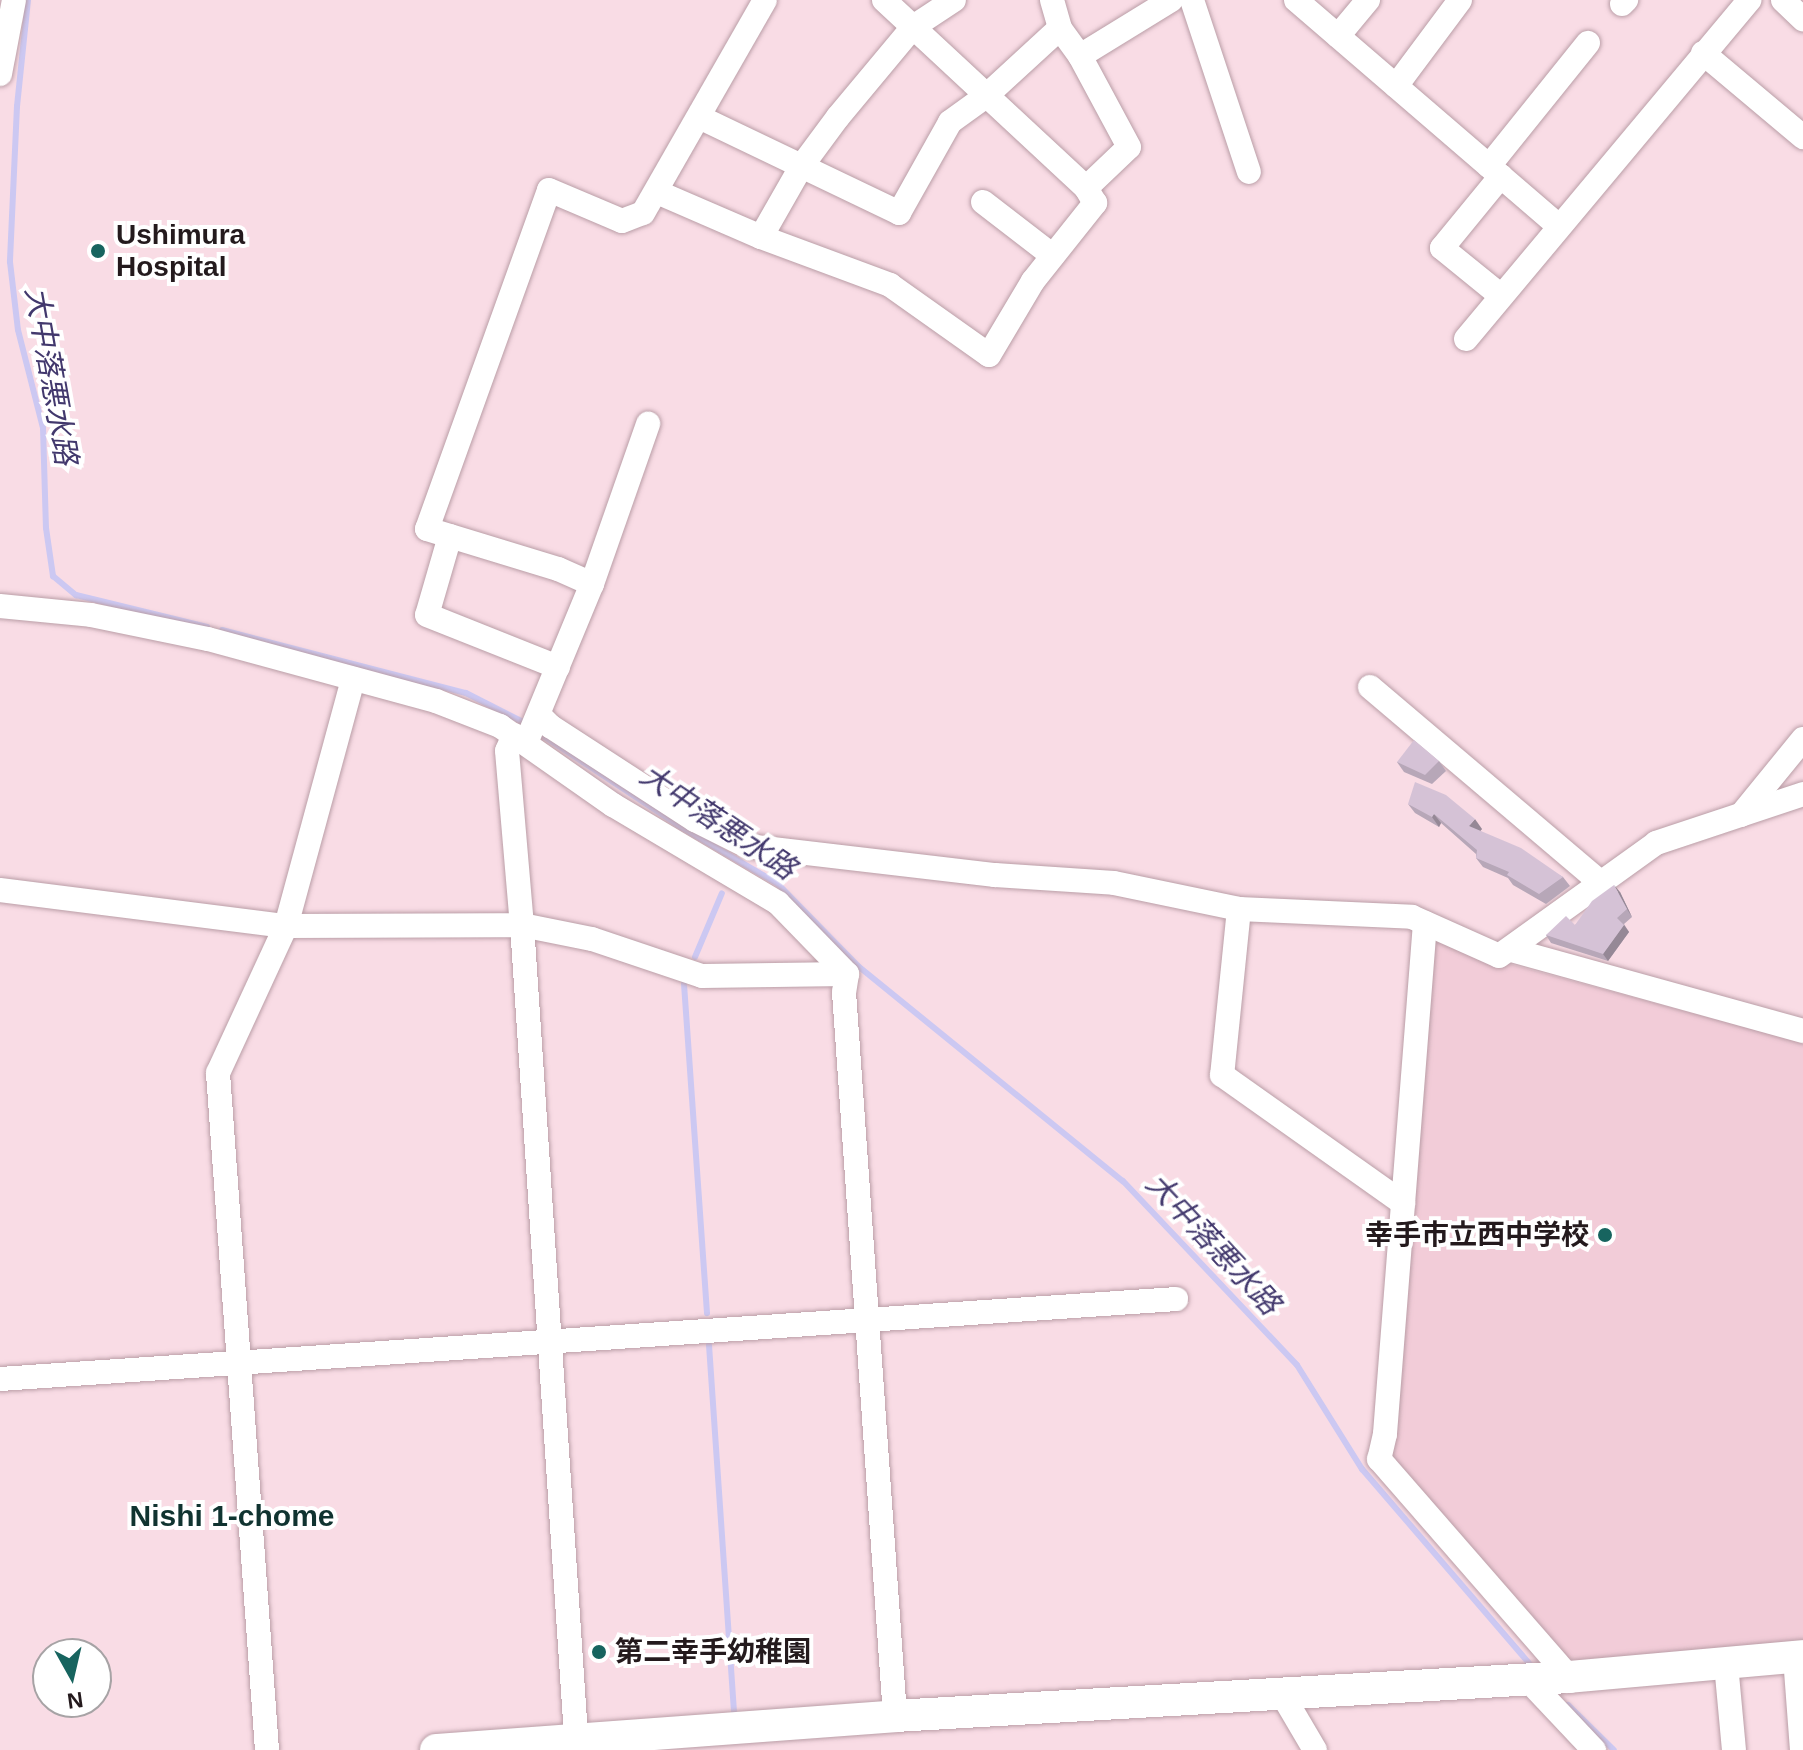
<!DOCTYPE html>
<meta charset="utf-8">
<style>
body{margin:0}
#map{position:relative;width:1803px;height:1750px;overflow:hidden;background:#f9dce5;font-family:Helvetica,"Noto Sans JP",sans-serif}
div>[style]{position:absolute}
.built>*{inset:0;background:#f2ccd8}
.stream>*{height:6px;margin:-3px;padding:0 3px;transform-origin:3px;border-radius:3px;background:#ccc8f2}
.roads{filter:drop-shadow(0 0 2px #ba9ea7) drop-shadow(0 0 2px #ba9ea7)}
.street>*{height:24px;margin:-12px;padding:0 12px;transform-origin:12px;border-radius:12px;background:#fff}
.secondary>*{height:32px;margin:-16px;padding:0 16px;transform-origin:16px;border-radius:16px;background:#fff}
.wall>*{inset:0;background:#b7a7b8}
.shaded-wall>*{inset:0;background:#958896}
.building>*{inset:0;background:#d5c2d6}
.dots>*{width:22px;height:22px;translate:-50% -50%;box-sizing:border-box;border:4px solid #fff;border-radius:50%}
span{translate:-50% -50%;white-space:nowrap;text-align:center;line-height:1.15;-webkit-text-stroke:8px #fff;paint-order:stroke}
.poi-label{font-size:28px;color:#241a1d;font-weight:700}
.left{translate:0 -50%;text-align:left}
.right{translate:-100% -50%;text-align:right}
.water-label{font-size:30px;color:#42386d;font-style:italic}
.neighbourhood-label{font-size:30px;color:#103330;font-weight:700}
.north{position:absolute;left:32px;top:1638px;width:80px;height:80px;box-sizing:border-box;background:#fff;border:2px solid #a7a3a5;border-radius:50%;rotate:172deg;font-size:22px;font-weight:700;line-height:32px;text-align:center;color:#241a1d}
.north::after{content:'';display:block;margin:auto;width:28px;height:36px;background:#17645f;clip-path:polygon(50% 0,100% 100%,50% 72%,0 100%)}
</style>
<div id="map">
<div class="built">
<i style="clip-path:polygon(1428px 936px,1502px 962px,1803px 1043px,1803px 1641px,1569px 1665px,1391px 1465px)"></i>
</div>
<div class="stream">
<i style="left:28px;top:0;width:107px;rotate:95.9deg"></i>
<i style="left:17px;top:106px;width:156px;rotate:92.6deg"></i>
<i style="left:10px;top:262px;width:68px;rotate:83.3deg"></i>
<i style="left:18px;top:330px;width:101px;rotate:75.7deg"></i>
<i style="left:43px;top:428px;width:100px;rotate:88.3deg"></i>
<i style="left:46px;top:528px;width:49px;rotate:81.7deg"></i>
<i style="left:53px;top:576px;width:30px;rotate:40deg"></i>
<i style="left:76px;top:595px;width:135px;rotate:13.7deg"></i>
<i style="left:222px;top:630px;width:252px;rotate:14.5deg"></i>
<i style="left:466px;top:693px;width:68px;rotate:26.9deg"></i>
<i style="left:536px;top:731px;width:174px;rotate:33.5deg"></i>
<i style="left:681px;top:827px;width:113px;rotate:30.4deg"></i>
<i style="left:778px;top:884px;width:115px;rotate:45.7deg"></i>
<i style="left:858px;top:966px;width:341px;rotate:39.1deg"></i>
<i style="left:1123px;top:1181px;width:253px;rotate:46.6deg"></i>
<i style="left:1297px;top:1365px;width:123px;rotate:58deg"></i>
<i style="left:1362px;top:1469px;width:262px;rotate:49.3deg"></i>
<i style="left:695px;top:957px;width:69px;rotate:-67.1deg"></i>
<i style="left:684px;top:984px;width:330px;rotate:86deg"></i>
<i style="left:709px;top:1345px;width:367px;rotate:86.1deg"></i>
<i style="left:1568px;top:1705px;width:64px;rotate:44.4deg"></i>
</div>
<div class="roads">
<div class="street">
<i style="left:884px;top:0;width:276px;rotate:42.9deg"></i>
<i style="left:1086px;top:188px;width:59px;rotate:-43.6deg"></i>
<i style="left:1129px;top:147px;width:103px;rotate:-118.3deg"></i>
<i style="left:1080px;top:56px;width:34px;rotate:-126deg"></i>
<i style="left:1060px;top:28px;width:29px;rotate:-106deg"></i>
<i style="left:1192px;top:0;width:181px;rotate:71.7deg"></i>
<i style="left:1296px;top:0;width:347px;rotate:40.7deg"></i>
<i style="left:1783px;top:0;width:28px;rotate:44deg"></i>
<i style="left:1622px;top:4px;width:6px;rotate:-45deg"></i>
<i style="left:1338px;top:36px;width:47px;rotate:-50.2deg"></i>
<i style="left:1703px;top:53px;width:131px;rotate:40deg"></i>
<i style="left:1080px;top:56px;width:107px;rotate:-31.6deg"></i>
<i style="left:0;top:74px;width:75px;rotate:-79.3deg"></i>
<i style="left:1396px;top:86px;width:107px;rotate:-53.3deg"></i>
<i style="left:699px;top:117px;width:222px;rotate:25.6deg"></i>
<i style="left:899px;top:213px;width:104px;rotate:-60.7deg"></i>
<i style="left:950px;top:122px;width:44px;rotate:-35.8deg"></i>
<i style="left:986px;top:96px;width:100px;rotate:-42.6deg"></i>
<i style="left:1489px;top:166px;width:158px;rotate:-51.2deg"></i>
<i style="left:1501px;top:176px;width:93px;rotate:129.3deg"></i>
<i style="left:1442px;top:248px;width:76px;rotate:39.1deg"></i>
<i style="left:657px;top:192px;width:113px;rotate:23.4deg"></i>
<i style="left:761px;top:237px;width:138px;rotate:20.4deg"></i>
<i style="left:890px;top:285px;width:121px;rotate:35.3deg"></i>
<i style="left:989px;top:355px;width:86px;rotate:-59.3deg"></i>
<i style="left:1033px;top:281px;width:100px;rotate:-51.5deg"></i>
<i style="left:1095px;top:203px;width:17px;rotate:-121deg"></i>
<i style="left:983px;top:202px;width:88px;rotate:37.6deg"></i>
<i style="left:761px;top:237px;width:81px;rotate:-60.3deg"></i>
<i style="left:801px;top:167px;width:62px;rotate:-53.5deg"></i>
<i style="left:838px;top:117px;width:117px;rotate:-50.2deg"></i>
<i style="left:913px;top:27px;width:49px;rotate:-33.4deg"></i>
<i style="left:1466px;top:339px;width:442px;rotate:-50.1deg"></i>
<i style="left:450px;top:536px;width:82px;rotate:106.2deg"></i>
<i style="left:427px;top:615px;width:141px;rotate:21.7deg"></i>
<i style="left:592px;top:584px;width:170px;rotate:-70.7deg"></i>
<i style="left:0;top:606px;width:91px;rotate:5.6deg"></i>
<i style="left:91px;top:615px;width:119px;rotate:11.6deg"></i>
<i style="left:208px;top:639px;width:236px;rotate:15.2deg"></i>
<i style="left:436px;top:701px;width:69px;rotate:21.3deg"></i>
<i style="left:500px;top:726px;width:138px;rotate:35deg"></i>
<i style="left:613px;top:805px;width:192px;rotate:30.7deg"></i>
<i style="left:778px;top:903px;width:99px;rotate:45.8deg"></i>
<i style="left:1370px;top:687px;width:303px;rotate:40.3deg"></i>
<i style="left:539px;top:715px;width:16px;rotate:45deg"></i>
<i style="left:550px;top:726px;width:173px;rotate:33deg"></i>
<i style="left:695px;top:820px;width:58px;rotate:26.6deg"></i>
<i style="left:747px;top:846px;width:250px;rotate:6.7deg"></i>
<i style="left:995px;top:875px;width:119px;rotate:3.8deg"></i>
<i style="left:1114px;top:883px;width:128px;rotate:11.7deg"></i>
<i style="left:1239px;top:909px;width:173px;rotate:2.6deg"></i>
<i style="left:1412px;top:917px;width:95px;rotate:24.1deg"></i>
<i style="left:1499px;top:956px;width:193px;rotate:-35.7deg"></i>
<i style="left:1656px;top:843px;width:155px;rotate:-18.4deg"></i>
<i style="left:514px;top:735px;width:17px;rotate:114deg"></i>
<i style="left:507px;top:751px;width:175px;rotate:85.1deg"></i>
<i style="left:522px;top:925px;width:827px;rotate:86.19deg"></i>
<i style="left:526px;top:743px;width:172px;rotate:-67.5deg"></i>
<i style="left:592px;top:584px;width:37px;rotate:-156deg"></i>
<i style="left:558px;top:569px;width:137px;rotate:-163deg"></i>
<i style="left:427px;top:529px;width:360px;rotate:-70.2deg"></i>
<i style="left:549px;top:190px;width:79px;rotate:23deg"></i>
<i style="left:622px;top:221px;width:22px;rotate:-21deg"></i>
<i style="left:643px;top:213px;width:245px;rotate:-60.2deg"></i>
<i style="left:1741px;top:815px;width:98px;rotate:-50.8deg"></i>
<i style="left:0;top:890px;width:288px;rotate:7.2deg"></i>
<i style="left:286px;top:926px;width:236px;rotate:-0.2deg"></i>
<i style="left:522px;top:925px;width:71px;rotate:11.3deg"></i>
<i style="left:592px;top:939px;width:116px;rotate:18.6deg"></i>
<i style="left:702px;top:976px;width:145px;rotate:-0.8deg"></i>
<i style="left:847px;top:974px;width:18px;rotate:99deg"></i>
<i style="left:844px;top:992px;width:726px;rotate:85.97deg"></i>
<i style="left:1239px;top:909px;width:167px;rotate:95.8deg"></i>
<i style="left:1222px;top:1075px;width:222px;rotate:35.3deg"></i>
<i style="left:1425px;top:923px;width:513px;rotate:94.48deg"></i>
<i style="left:1385px;top:1434px;width:26px;rotate:103deg"></i>
<i style="left:1379px;top:1459px;width:289px;rotate:48.9deg"></i>
<i style="left:1511px;top:950px;width:303px;rotate:15.5deg"></i>
<i style="left:0;top:1379px;width:1179px;rotate:-3.89deg"></i>
<i style="left:1795px;top:1657px;width:93px;rotate:85.7deg"></i>
<i style="left:1726px;top:1664px;width:86px;rotate:84.7deg"></i>
<i style="left:1527px;top:1679px;width:98px;rotate:46.7deg"></i>
<i style="left:1282px;top:1694px;width:65px;rotate:59.5deg"></i>
<i style="left:267px;top:1750px;width:679px;rotate:-94.14deg"></i>
<i style="left:218px;top:1073px;width:162px;rotate:-65.2deg"></i>
<i style="left:286px;top:926px;width:256px;rotate:-74.8deg"></i>
</div>
<div class="secondary">
<i style="left:436px;top:1750px;width:460px;rotate:-4.2deg"></i>
<i style="left:895px;top:1716px;width:675px;rotate:-3.31deg"></i>
<i style="left:1569px;top:1677px;width:235px;rotate:-5.1deg"></i>
</div>
</div>
<div class="wall">
<i style="clip-path:polygon(1439px 761px,1446px 771px,1432px 784px,1404px 772px,1397px 762px)"></i>
<i style="clip-path:polygon(1408px 804px,1482px 829px,1480px 831px,1563px 877px,1570px 886px,1546px 904px,1513px 885px,1508px 878px,1483px 867px,1476px 858px,1476px 854px,1441px 823px,1439px 827px,1415px 813px)"></i>
<i style="clip-path:polygon(1620px 892px,1632px 917px,1624px 924px,1629px 932px,1608px 961px,1551px 943px,1546px 935px,1575px 925px)"></i>
</div>
<div class="shaded-wall">
<i style="clip-path:polygon(1434px 814px,1441px 823px,1439px 827px,1432px 817px)"></i>
<i style="clip-path:polygon(1475px 819px,1482px 829px,1476px 836px,1469px 826px)"></i>
<i style="clip-path:polygon(1614px 885px,1620px 892px,1632px 917px,1627px 909px)"></i>
<i style="clip-path:polygon(1624px 925px,1629px 932px,1608px 961px,1603px 954px)"></i>
</div>
<div class="building">
<i style="clip-path:polygon(1414px 740px,1439px 761px,1425px 775px,1397px 762px)"></i>
<i style="clip-path:polygon(1415px 782px,1446px 795px,1475px 819px,1469px 826px,1521px 848px,1563px 877px,1539px 894px,1507px 875px,1509px 872px,1476px 858px,1477px 850px,1434px 814px,1432px 817px,1408px 804px)"></i>
<i style="clip-path:polygon(1614px 885px,1627px 909px,1617px 918px,1624px 925px,1603px 954px,1546px 935px,1566px 916px,1575px 925px,1592px 901px)"></i>
</div>
<div class="dots">
<i style="left:98px;top:251px;background:#17645f"></i>
<i style="left:1605px;top:1235px;background:#17645f"></i>
<i style="left:599px;top:1652px;background:#17645f"></i>
</div>
<div class="poi-label">
<span class="left" style="left:116px;top:251px">Ushimura<br>Hospital</span>
<span class="right" style="left:1589px;top:1235px">幸手市立西中学校</span>
<span class="left" style="left:615px;top:1652px">第二幸手幼稚園</span>
</div>
<div class="water-label">
<span style="left:51px;top:376px;rotate:80deg">大中落悪水路</span>
<span style="left:718px;top:822px;rotate:34deg">大中落悪水路</span>
<span style="left:1213px;top:1244px;rotate:47deg">大中落悪水路</span>
</div>
<div class="neighbourhood-label">
<span style="left:232px;top:1516px">Nishi 1-chome</span>
</div>
<div class="north">N</div>
</div>
